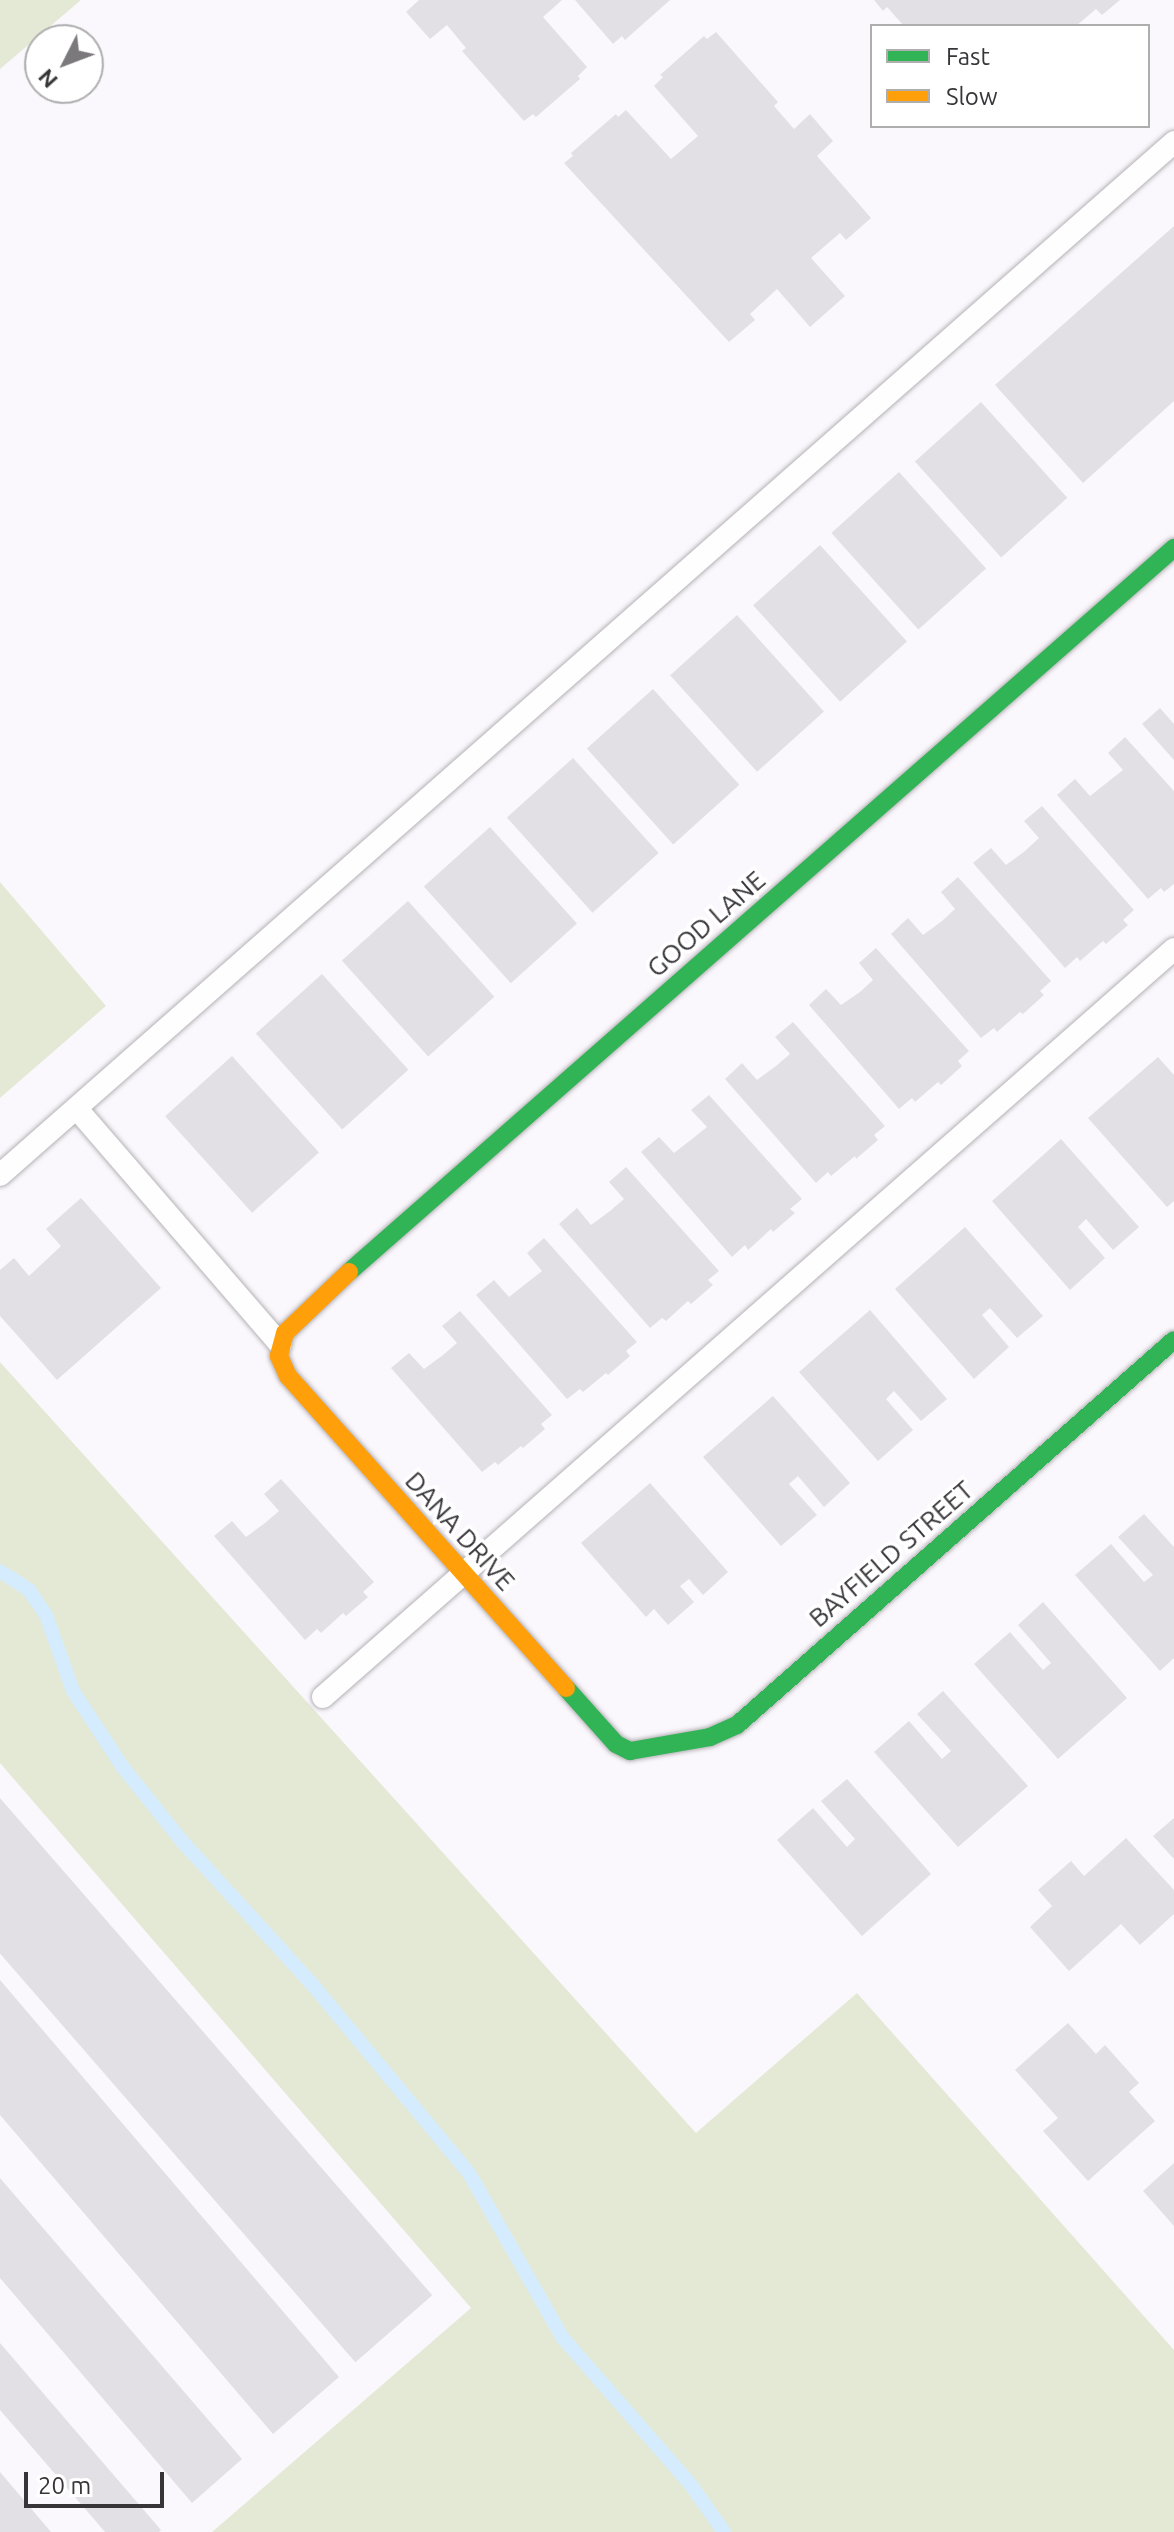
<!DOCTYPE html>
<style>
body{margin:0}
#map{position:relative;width:1174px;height:2532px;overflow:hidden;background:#fbf8fd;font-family:Ubuntu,sans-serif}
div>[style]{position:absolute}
.green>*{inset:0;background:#e4e9d5}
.stream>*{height:14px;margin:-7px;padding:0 7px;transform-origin:7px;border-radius:7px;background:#d4ecfd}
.building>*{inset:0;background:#e2e0e4;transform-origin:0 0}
.roads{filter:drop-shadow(0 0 2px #b5b2b6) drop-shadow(0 0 2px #b5b2b6)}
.lane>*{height:22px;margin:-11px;padding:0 11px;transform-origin:11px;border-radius:11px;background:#fefeff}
.fast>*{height:18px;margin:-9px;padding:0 9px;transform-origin:9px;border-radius:9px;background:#30b455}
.slow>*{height:18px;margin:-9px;padding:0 9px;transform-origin:9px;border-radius:9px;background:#ff9f0a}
span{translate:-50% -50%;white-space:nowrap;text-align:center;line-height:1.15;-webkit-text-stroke:7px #fff;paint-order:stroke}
.street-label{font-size:26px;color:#373538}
.legend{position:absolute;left:870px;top:24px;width:280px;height:104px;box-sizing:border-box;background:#fff;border:2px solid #afaeaf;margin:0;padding:10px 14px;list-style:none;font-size:24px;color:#373538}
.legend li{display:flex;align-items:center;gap:16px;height:40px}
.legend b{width:40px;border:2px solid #afaeaf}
.north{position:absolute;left:24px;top:24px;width:80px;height:80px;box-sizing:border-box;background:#fff;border:2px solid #afaeaf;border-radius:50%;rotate:228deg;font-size:22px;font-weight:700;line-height:32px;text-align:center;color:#373538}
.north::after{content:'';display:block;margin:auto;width:28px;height:36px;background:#7c797d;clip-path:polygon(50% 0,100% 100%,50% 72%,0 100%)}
.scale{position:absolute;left:24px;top:2472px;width:140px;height:36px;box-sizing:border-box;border:4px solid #373538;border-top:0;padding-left:10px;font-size:24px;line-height:28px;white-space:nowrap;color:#373538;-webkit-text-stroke:6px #fff;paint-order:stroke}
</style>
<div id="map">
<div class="green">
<i style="clip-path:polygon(0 0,81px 0,0 69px)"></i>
<i style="clip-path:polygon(0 882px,106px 1006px,0 1098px)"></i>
<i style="clip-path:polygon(0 1362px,696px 2133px,857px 1993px,1174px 2350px,1174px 2532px,212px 2532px,471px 2308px,0 1763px)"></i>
</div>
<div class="stream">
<i style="left:0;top:1571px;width:35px;rotate:33deg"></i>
<i style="left:29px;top:1590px;width:30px;rotate:56deg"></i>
<i style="left:46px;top:1615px;width:81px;rotate:70.4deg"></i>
<i style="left:73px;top:1691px;width:90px;rotate:56.8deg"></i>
<i style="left:122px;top:1766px;width:95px;rotate:51.4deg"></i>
<i style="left:181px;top:1840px;width:195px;rotate:47.7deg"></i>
<i style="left:312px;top:1984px;width:246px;rotate:50.3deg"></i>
<i style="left:469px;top:2173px;width:189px;rotate:60.4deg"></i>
<i style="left:562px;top:2337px;width:196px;rotate:48.9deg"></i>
<i style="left:691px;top:2485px;width:57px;rotate:54.9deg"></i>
</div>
<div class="building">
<i style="clip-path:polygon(419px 0,562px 0,543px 17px,587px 67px,578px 76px,580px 79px,536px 117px,533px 114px,524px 121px,462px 51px,466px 48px,447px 25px,430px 39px,406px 12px)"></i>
<i style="clip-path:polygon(575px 0,670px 0,625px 40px,622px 36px,613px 44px)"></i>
<i style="clip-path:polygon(874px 0,1120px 0,1102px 15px,1096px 9px,1076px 26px,904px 26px,887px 7px,883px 11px)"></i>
<i style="clip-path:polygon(716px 32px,778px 102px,774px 106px,794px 129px,810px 114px,833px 141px,817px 156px,871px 218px,846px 240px,840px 233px,811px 258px,845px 296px,810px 327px,777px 289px,750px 314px,755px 320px,729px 342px,564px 163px,573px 156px,571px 153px,616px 114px,618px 117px,626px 110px,671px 159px,698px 136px,654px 86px,663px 77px,660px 75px,704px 36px,707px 39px)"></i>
<i style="clip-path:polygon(1174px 226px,1174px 401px,1083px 483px,995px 385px)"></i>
<i style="left:981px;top:402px;width:129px;height:89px;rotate:48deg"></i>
<i style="left:899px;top:472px;width:130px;height:91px;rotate:48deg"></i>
<i style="left:820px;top:545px;width:130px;height:90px;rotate:48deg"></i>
<i style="left:737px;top:615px;width:130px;height:90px;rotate:48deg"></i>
<i style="left:653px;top:689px;width:129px;height:89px;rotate:48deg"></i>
<i style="clip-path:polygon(1160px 708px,1174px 724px,1174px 760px,1142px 724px)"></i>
<i style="clip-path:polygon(1125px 737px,1174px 791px,1174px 884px,1164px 892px,1161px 888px,1148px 899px,1057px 795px,1075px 779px,1090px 796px,1123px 770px,1108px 753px)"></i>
<i style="left:573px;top:758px;width:128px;height:89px;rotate:48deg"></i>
<i style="clip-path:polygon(1042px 806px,1134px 910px,1123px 920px,1128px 925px,1106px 944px,1103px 941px,1080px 961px,1077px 957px,1065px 968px,973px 863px,991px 848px,1006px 865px,1025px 851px,1039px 838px,1024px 821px)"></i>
<i style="left:490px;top:827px;width:130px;height:89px;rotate:48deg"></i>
<i style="clip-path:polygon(958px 877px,1051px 981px,1040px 991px,1044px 995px,1023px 1014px,1020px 1012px,997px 1032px,994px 1028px,981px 1038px,891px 934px,908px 918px,923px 935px,942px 921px,955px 909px,941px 892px)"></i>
<i style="left:408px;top:901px;width:129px;height:89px;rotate:48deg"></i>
<i style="clip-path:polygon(876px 948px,969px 1051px,958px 1061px,962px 1066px,941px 1085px,938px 1082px,915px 1102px,912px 1098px,899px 1109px,809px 1005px,826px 989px,841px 1005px,860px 992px,873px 980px,859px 963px)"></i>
<i style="left:322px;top:974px;width:129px;height:89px;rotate:48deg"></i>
<i style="clip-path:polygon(793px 1022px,885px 1126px,874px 1135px,878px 1140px,856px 1159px,855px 1156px,831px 1176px,828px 1172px,816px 1183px,725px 1079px,742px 1063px,757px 1080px,776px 1066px,790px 1054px,775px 1037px)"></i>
<i style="left:232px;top:1056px;width:130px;height:90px;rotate:48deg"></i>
<i style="clip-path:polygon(1158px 1057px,1174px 1075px,1174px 1201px,1167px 1207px,1088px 1118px)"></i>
<i style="clip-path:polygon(709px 1095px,802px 1199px,790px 1209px,795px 1213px,773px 1232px,771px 1229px,748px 1250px,745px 1245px,732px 1257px,641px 1152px,659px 1137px,674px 1153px,692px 1139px,707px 1127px,691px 1110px)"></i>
<i style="clip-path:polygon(1061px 1139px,1139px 1227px,1113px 1250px,1086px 1219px,1078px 1227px,1105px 1258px,1070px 1290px,992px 1201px)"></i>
<i style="clip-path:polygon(626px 1167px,719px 1271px,708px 1280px,713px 1285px,691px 1304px,688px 1301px,666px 1321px,662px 1318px,650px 1328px,559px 1224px,577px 1208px,591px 1225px,610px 1211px,624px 1199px,609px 1182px)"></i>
<i style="clip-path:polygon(81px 1198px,161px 1288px,57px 1380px,0 1316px,0 1270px,14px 1258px,29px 1276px,61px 1246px,46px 1229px)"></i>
<i style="clip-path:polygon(965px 1227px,1043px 1316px,1017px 1338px,990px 1308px,982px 1315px,1009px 1347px,974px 1379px,895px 1289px)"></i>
<i style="clip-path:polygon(544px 1238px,637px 1342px,626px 1351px,630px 1356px,608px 1375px,606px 1373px,583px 1392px,580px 1389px,567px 1399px,476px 1295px,494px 1280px,509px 1297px,528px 1282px,542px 1271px,527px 1253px)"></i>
<i style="clip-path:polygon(870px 1310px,947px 1399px,921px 1421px,894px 1391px,886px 1399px,913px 1430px,878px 1461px,799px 1372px)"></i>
<i style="clip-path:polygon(460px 1311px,552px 1415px,541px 1424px,545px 1429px,523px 1448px,521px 1446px,498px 1465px,495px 1462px,482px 1472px,391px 1368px,409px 1353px,424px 1369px,443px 1355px,457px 1343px,442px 1326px)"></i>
<i style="clip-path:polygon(773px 1396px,850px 1483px,824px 1507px,798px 1476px,789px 1484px,817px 1515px,781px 1546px,703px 1457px)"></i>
<i style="clip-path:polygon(281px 1479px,374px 1582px,363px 1592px,368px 1597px,346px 1616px,343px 1613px,321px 1633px,317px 1629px,305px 1640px,214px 1536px,232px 1521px,246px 1537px,265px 1523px,279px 1511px,264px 1494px)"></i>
<i style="clip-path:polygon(650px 1483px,728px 1572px,703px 1595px,689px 1579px,680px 1586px,694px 1602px,668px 1625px,654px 1609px,646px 1617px,581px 1543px)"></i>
<i style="clip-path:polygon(1144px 1514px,1174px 1547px,1174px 1658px,1160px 1671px,1075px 1575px,1111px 1544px,1144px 1582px,1153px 1575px,1118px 1537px)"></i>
<i style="clip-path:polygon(1043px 1602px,1127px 1698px,1058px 1759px,974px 1664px,1010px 1632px,1043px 1670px,1051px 1663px,1018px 1625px)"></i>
<i style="clip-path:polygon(943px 1691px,1028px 1786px,958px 1847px,874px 1752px,909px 1721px,942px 1759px,951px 1751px,917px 1714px)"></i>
<i style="clip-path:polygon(847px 1779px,931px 1874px,862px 1936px,777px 1840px,813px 1808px,847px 1847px,855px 1839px,821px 1801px)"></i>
<i style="left:0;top:1798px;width:659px;height:102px;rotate:49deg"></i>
<i style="clip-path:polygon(1174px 1818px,1174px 1859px,1153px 1836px)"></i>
<i style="clip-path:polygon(1126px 1838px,1174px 1890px,1174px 1914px,1140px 1945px,1121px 1924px,1069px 1971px,1030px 1927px,1052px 1906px,1038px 1890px,1071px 1861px,1084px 1876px)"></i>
<i style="clip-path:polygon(0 1980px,339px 2377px,273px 2434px,0 2115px)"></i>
<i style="clip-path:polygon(1068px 2023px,1096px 2054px,1105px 2045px,1139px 2083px,1129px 2092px,1155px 2121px,1088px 2181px,1043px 2131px,1058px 2118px,1015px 2070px)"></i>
<i style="clip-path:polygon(1174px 2163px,1174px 2226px,1143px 2191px)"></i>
<i style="clip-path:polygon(0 2178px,242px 2459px,192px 2503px,0 2278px)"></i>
<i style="clip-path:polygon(0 2343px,161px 2530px,159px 2532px,105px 2532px,0 2410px)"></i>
<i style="clip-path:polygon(0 2472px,51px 2532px,0 2532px)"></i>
</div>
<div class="roads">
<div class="lane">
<i style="left:77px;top:1109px;width:311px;rotate:49.2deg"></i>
<i style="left:0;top:1175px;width:1564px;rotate:-41.34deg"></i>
<i style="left:323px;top:1697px;width:1133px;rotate:-41.31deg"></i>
</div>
<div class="fast">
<i style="left:349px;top:1272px;width:1098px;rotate:-41.27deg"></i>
<i style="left:566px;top:1688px;width:75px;rotate:48.2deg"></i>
<i style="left:616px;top:1744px;width:16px;rotate:27deg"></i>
<i style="left:630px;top:1751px;width:81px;rotate:-9.9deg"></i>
<i style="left:710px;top:1737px;width:30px;rotate:-24deg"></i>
<i style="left:737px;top:1725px;width:582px;rotate:-41.38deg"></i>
</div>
<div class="slow">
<i style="left:349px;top:1272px;width:88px;rotate:136.4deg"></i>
<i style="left:285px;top:1333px;width:24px;rotate:105deg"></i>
<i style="left:279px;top:1356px;width:22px;rotate:66deg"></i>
<i style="left:288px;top:1376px;width:418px;rotate:48.3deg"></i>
</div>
</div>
<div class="street-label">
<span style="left:706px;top:924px;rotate:-41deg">GOOD LANE</span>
<span style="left:460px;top:1531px;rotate:48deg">DANA DRIVE</span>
<span style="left:891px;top:1554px;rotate:-41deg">BAYFIELD STREET</span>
</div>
<ul class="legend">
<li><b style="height:10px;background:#30b455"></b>Fast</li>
<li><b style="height:10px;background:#ff9f0a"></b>Slow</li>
</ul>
<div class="north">N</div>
<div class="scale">20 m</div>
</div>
